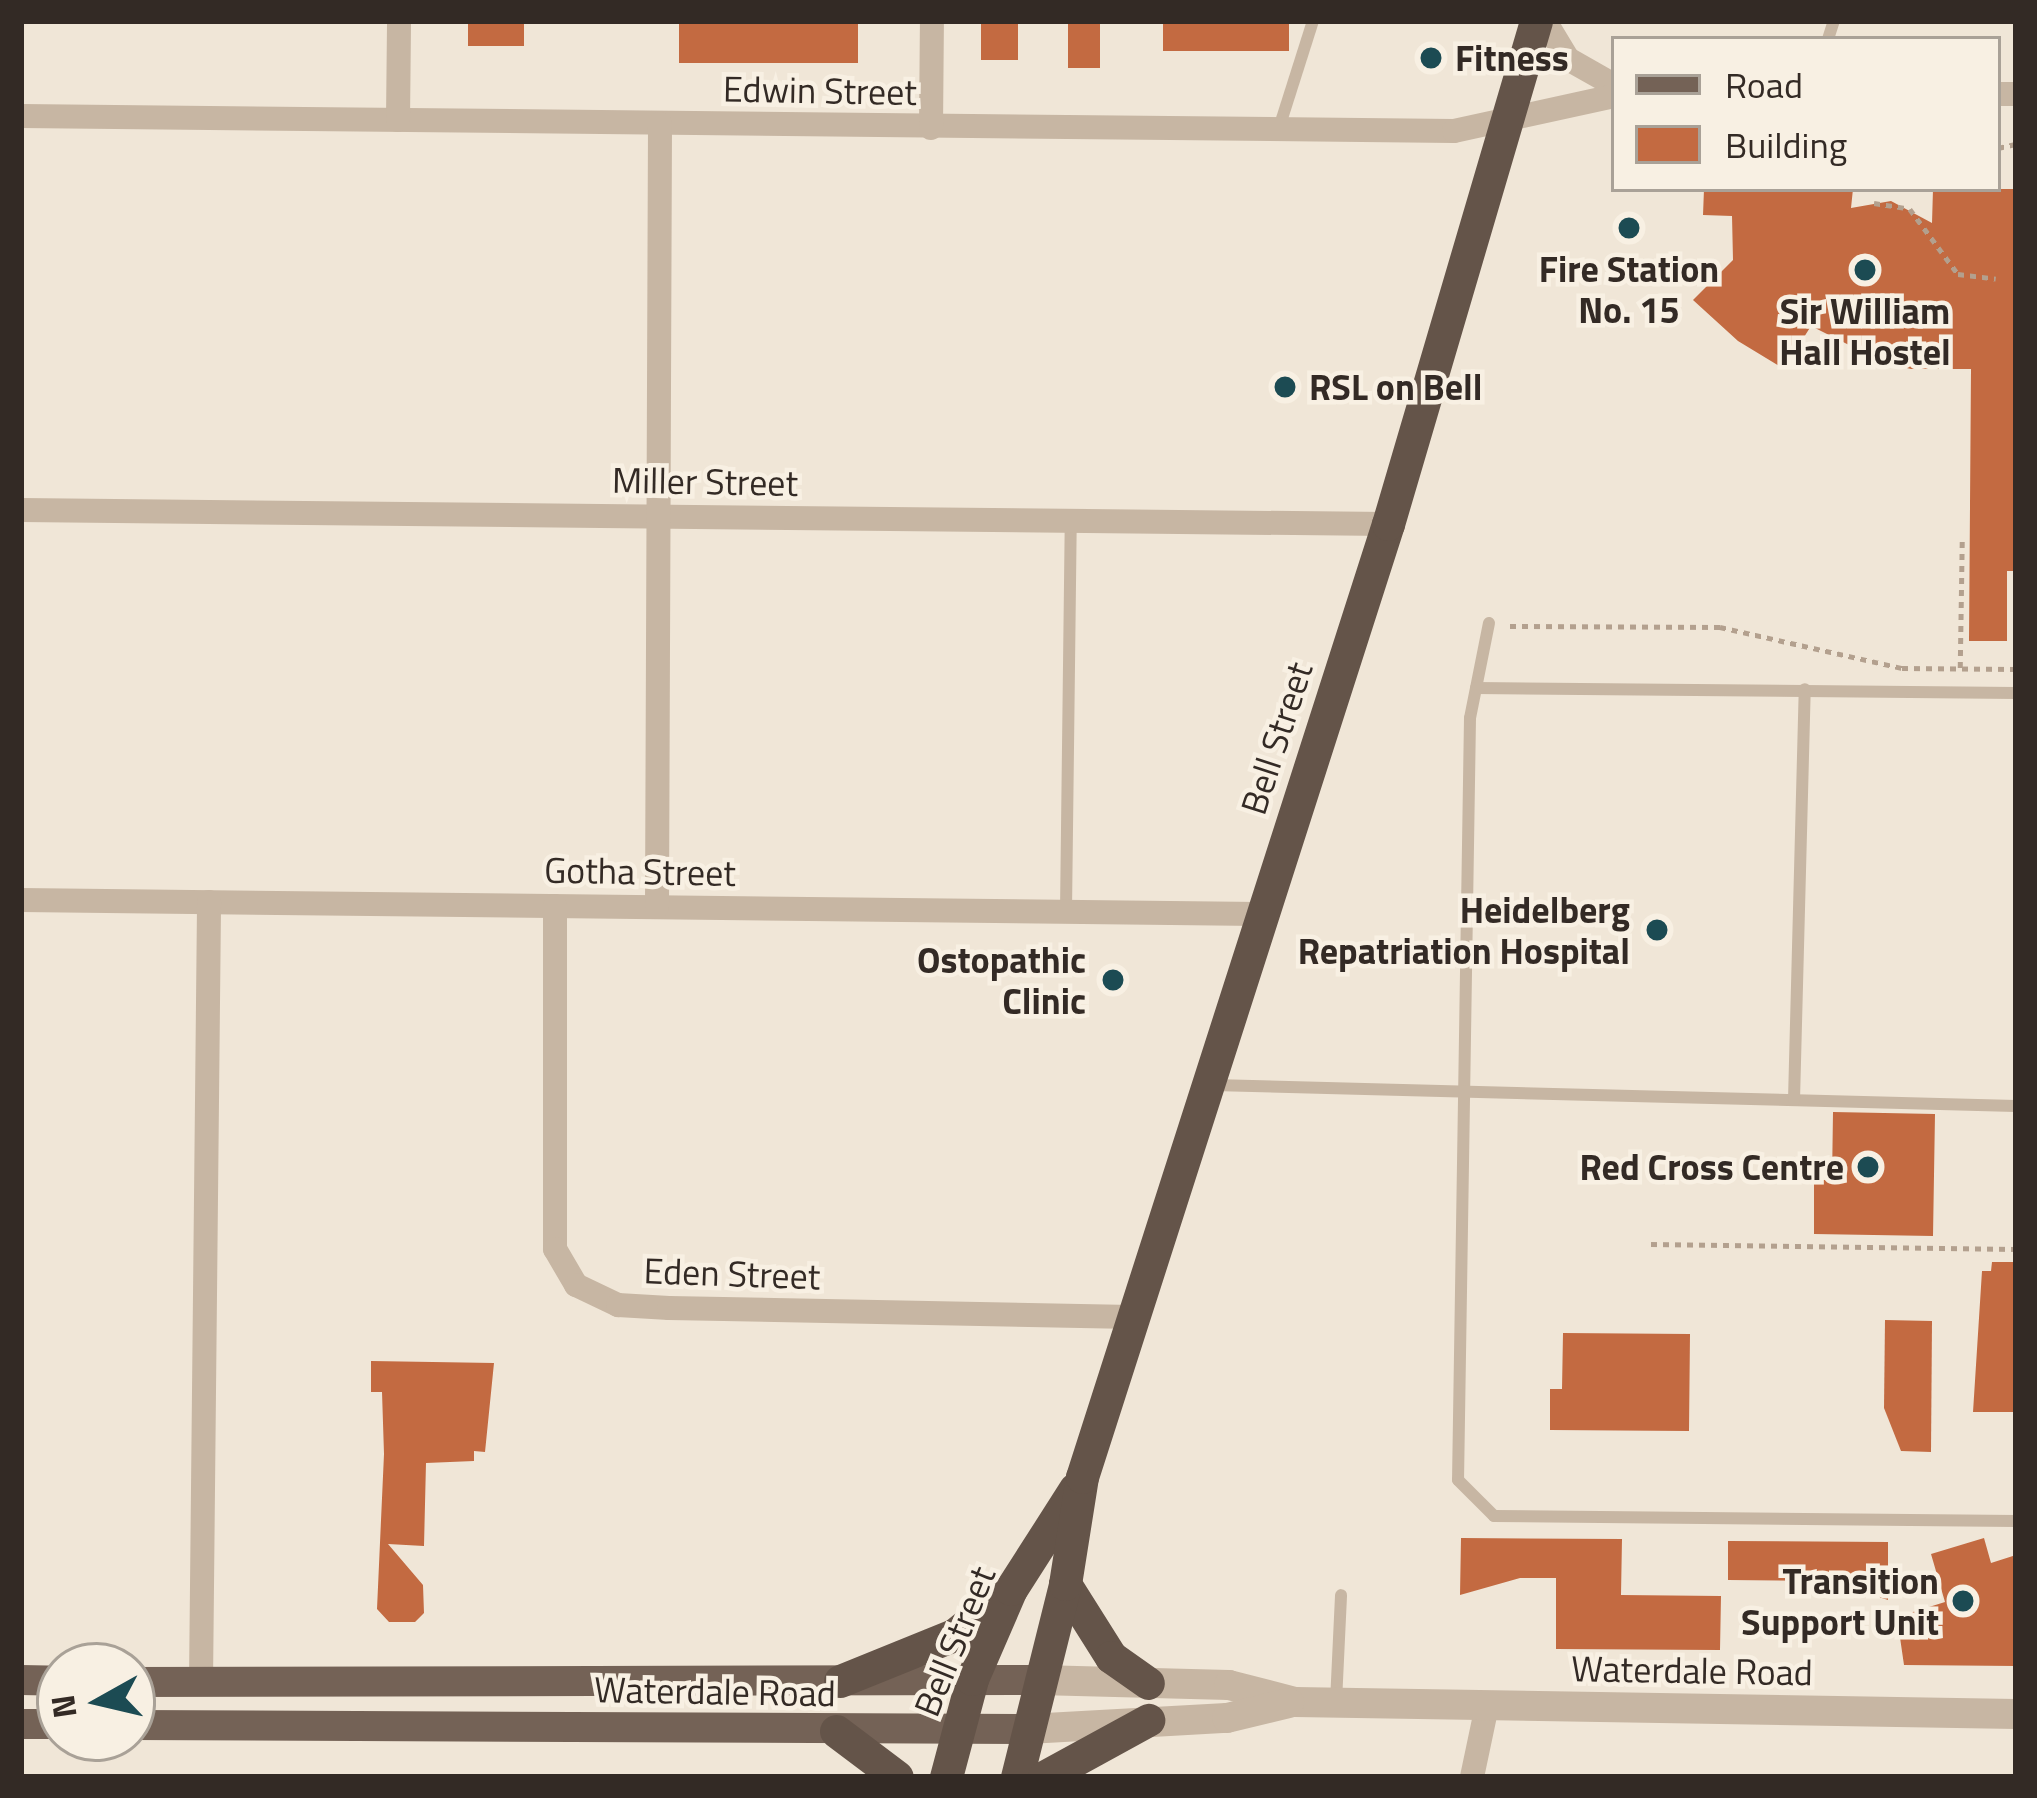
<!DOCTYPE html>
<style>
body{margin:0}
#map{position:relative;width:2037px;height:1798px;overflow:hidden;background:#f0e6d7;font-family:"Titillium Web",sans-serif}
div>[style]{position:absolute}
.building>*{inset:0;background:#c36a41;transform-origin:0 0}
.path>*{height:4.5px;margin-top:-2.25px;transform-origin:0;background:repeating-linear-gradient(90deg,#b3a08e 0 6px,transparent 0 12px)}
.service>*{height:12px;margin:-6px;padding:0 6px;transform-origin:6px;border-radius:6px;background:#c7b6a3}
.minor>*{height:24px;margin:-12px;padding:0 12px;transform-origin:12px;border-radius:12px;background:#c7b6a3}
.tertiary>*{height:30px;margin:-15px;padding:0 15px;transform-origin:15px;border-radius:15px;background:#c7b6a3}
.primary>*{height:30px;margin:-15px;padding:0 15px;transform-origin:15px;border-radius:15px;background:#746256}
.trunk>*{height:33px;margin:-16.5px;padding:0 16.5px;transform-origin:16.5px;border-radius:16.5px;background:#645449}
.dots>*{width:33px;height:33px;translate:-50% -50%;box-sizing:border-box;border:6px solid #f8f0e3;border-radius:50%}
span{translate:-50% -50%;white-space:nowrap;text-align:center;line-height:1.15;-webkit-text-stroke:9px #f8f0e3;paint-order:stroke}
.poi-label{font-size:36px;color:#332a25;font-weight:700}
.left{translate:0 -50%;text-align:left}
.right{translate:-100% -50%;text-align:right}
.street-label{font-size:36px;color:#332a25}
.frame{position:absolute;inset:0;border:24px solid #332a25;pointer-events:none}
.legend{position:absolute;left:1611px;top:36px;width:390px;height:156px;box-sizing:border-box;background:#f8f0e3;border:3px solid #a9a197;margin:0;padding:15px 21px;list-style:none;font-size:36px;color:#332a25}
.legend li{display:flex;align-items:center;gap:24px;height:60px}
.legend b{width:60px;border:3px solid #a9a197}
.north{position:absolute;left:36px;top:1642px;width:120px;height:120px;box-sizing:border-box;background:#f8f0e3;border:3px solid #a9a197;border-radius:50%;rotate:262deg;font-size:33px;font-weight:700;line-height:48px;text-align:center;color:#332a25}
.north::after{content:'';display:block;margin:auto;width:42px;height:54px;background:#1c4b53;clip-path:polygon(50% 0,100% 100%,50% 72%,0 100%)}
</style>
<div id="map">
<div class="building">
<i style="left:468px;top:21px;width:56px;height:25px"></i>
<i style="left:679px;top:21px;width:179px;height:42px"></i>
<i style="left:981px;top:21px;width:37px;height:39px"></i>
<i style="left:1068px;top:21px;width:32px;height:47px"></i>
<i style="left:1163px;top:21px;width:126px;height:30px"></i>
<i style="clip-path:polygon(1704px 189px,1853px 189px,1851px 208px,1891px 201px,1932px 223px,1933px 189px,2016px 189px,2016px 571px,2007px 571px,2007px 641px,1969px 641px,1971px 369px,1911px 369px,1852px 355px,1853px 347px,1811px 326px,1784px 369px,1738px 341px,1693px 300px,1733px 260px,1732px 216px,1703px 215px)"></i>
<i style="clip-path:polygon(1833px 1112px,1935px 1114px,1933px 1236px,1814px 1234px,1814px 1180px,1832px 1180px)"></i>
<i style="clip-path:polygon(1992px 1262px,2016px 1262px,2016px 1412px,1973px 1412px,1982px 1271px,1991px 1271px)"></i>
<i style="clip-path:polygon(1885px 1320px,1932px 1321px,1931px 1452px,1901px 1451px,1884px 1408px)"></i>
<i style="clip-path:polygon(1563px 1333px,1690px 1334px,1689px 1431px,1550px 1430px,1550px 1389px,1562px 1389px)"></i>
<i style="clip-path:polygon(371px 1361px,494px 1363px,485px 1452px,474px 1451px,474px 1461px,426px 1463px,424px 1546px,388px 1544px,423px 1585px,424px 1613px,415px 1622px,389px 1622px,377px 1609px,384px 1454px,382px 1392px,371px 1392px)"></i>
<i style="clip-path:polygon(1461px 1538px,1622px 1539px,1621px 1595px,1721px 1596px,1720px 1650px,1556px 1649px,1556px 1578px,1520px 1578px,1460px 1595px)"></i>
<i style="clip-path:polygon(1984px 1538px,1991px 1563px,2016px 1555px,2016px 1666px,1904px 1665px,1897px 1617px,1945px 1602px,1931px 1554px)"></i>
<i style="clip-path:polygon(1728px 1541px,1888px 1542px,1888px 1600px,1830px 1581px,1728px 1580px)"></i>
</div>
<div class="path">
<i style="left:1998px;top:148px;width:18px;rotate:-13deg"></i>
<i style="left:1932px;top:190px;width:1px;rotate:-90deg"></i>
<i style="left:1874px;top:203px;width:36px;rotate:9deg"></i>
<i style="left:1910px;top:209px;width:81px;rotate:53.6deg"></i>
<i style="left:1958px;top:274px;width:38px;rotate:7deg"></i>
<i style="left:1510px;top:626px;width:210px;rotate:0.3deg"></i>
<i style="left:1720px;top:627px;width:187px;rotate:12.7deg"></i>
<i style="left:1902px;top:668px;width:114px;rotate:0.5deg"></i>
<i style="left:1960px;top:668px;width:127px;rotate:-89.1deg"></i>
<i style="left:1651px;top:1244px;width:365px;rotate:0.8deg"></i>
</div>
<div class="service">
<i style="left:1828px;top:39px;width:19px;rotate:-72deg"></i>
<i style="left:1279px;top:128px;width:112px;rotate:-72.4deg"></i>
<i style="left:1489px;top:623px;width:97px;rotate:101.3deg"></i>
<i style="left:1470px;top:718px;width:762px;rotate:90.9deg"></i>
<i style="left:1458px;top:1480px;width:51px;rotate:45deg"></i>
<i style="left:1494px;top:1516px;width:522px;rotate:0.55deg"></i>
<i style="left:1476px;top:688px;width:540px;rotate:0.53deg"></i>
<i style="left:1066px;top:911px;width:390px;rotate:-89.3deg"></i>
<i style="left:1213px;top:1085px;width:803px;rotate:1.5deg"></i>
<i style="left:1794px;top:1100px;width:411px;rotate:-88.5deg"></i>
<i style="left:1336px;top:1702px;width:107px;rotate:-87.3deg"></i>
</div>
<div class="minor">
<i style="left:1545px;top:21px;width:44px;rotate:58.8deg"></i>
<i style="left:1568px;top:59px;width:53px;rotate:29.5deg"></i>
<i style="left:1998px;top:94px;width:18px"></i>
<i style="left:21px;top:116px;width:1433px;rotate:0.6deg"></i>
<i style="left:1454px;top:131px;width:164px;rotate:-12.3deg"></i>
<i style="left:398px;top:120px;width:99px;rotate:-89.4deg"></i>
<i style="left:931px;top:128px;width:107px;rotate:-89.5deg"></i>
<i style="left:21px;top:510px;width:1367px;rotate:0.59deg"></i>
<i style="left:21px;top:900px;width:1238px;rotate:0.65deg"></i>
<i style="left:555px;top:906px;width:343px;rotate:90deg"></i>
<i style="left:555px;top:1249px;width:42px;rotate:59.7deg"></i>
<i style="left:576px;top:1285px;width:47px;rotate:25.5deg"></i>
<i style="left:618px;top:1305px;width:51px;rotate:3.4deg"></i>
<i style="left:669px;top:1308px;width:463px;rotate:1.1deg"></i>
<i style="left:657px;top:907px;width:783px;rotate:-89.78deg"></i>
<i style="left:201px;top:1683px;width:781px;rotate:-89.41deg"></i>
<i style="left:1472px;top:1777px;width:73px;rotate:-78.1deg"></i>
</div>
<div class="tertiary">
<i style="left:1039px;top:1680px;width:190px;rotate:1.5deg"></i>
<i style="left:1229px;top:1685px;width:68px;rotate:14.4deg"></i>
<i style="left:1295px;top:1702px;width:721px;rotate:0.95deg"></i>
<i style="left:1028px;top:1729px;width:199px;rotate:-3.2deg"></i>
<i style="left:1227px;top:1718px;width:64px;rotate:-13.6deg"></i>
</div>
<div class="primary">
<i style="left:21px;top:1680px;width:39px;rotate:1deg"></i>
<i style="left:132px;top:1682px;width:907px;rotate:-0.13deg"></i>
<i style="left:21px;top:1724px;width:39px"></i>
<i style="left:132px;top:1725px;width:896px;rotate:0.26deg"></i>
</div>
<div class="trunk">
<i style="left:1065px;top:1584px;width:86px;rotate:57.8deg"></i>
<i style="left:1111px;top:1657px;width:45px;rotate:35.1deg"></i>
<i style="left:840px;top:1681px;width:123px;rotate:-22deg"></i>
<i style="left:954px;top:1635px;width:67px;rotate:-38.9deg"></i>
<i style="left:836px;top:1731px;width:76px;rotate:37deg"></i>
<i style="left:946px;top:1777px;width:101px;rotate:-75.1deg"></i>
<i style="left:972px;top:1679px;width:98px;rotate:-66.6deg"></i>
<i style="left:1011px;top:1589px;width:119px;rotate:-57.4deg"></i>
<i style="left:1017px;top:1777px;width:199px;rotate:-76deg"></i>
<i style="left:1065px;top:1584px;width:108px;rotate:-81deg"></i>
<i style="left:1082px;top:1477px;width:1001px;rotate:-72.2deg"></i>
<i style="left:1388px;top:524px;width:524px;rotate:-73.6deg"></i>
<i style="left:1044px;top:1777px;width:119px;rotate:-28.7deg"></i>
</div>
<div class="dots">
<i style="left:1431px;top:58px;background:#1c4b53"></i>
<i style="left:1629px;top:228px;background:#1c4b53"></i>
<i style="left:1865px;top:270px;background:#1c4b53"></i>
<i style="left:1285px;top:387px;background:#1c4b53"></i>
<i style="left:1657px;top:930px;background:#1c4b53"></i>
<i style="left:1113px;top:980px;background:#1c4b53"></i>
<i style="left:1868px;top:1167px;background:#1c4b53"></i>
<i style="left:1963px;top:1601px;background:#1c4b53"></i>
</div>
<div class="poi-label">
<span class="left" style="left:1455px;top:58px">Fitness</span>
<span style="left:1629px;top:289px">Fire Station<br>No. 15</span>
<span style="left:1865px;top:331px">Sir William<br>Hall Hostel</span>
<span class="left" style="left:1309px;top:387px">RSL on Bell</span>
<span class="right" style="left:1630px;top:930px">Heidelberg<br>Repatriation Hospital</span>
<span class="right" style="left:1086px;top:980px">Ostopathic<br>Clinic</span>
<span class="right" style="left:1844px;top:1167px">Red Cross Centre</span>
<span class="right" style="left:1939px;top:1601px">Transition<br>Support Unit</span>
</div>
<div class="street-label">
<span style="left:820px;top:90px;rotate:1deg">Edwin Street</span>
<span style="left:705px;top:481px;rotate:1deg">Miller Street</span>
<span style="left:1276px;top:738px;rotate:-72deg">Bell Street</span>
<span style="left:640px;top:871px;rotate:1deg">Gotha Street</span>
<span style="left:732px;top:1273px;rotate:2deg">Eden Street</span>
<span style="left:954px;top:1641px;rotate:-68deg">Bell Street</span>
<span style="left:1692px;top:1670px;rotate:1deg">Waterdale Road</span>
<span style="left:715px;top:1691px;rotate:1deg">Waterdale Road</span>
</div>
<div class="frame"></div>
<ul class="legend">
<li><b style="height:15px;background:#746256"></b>Road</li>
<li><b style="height:33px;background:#c36a41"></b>Building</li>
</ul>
<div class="north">N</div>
</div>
